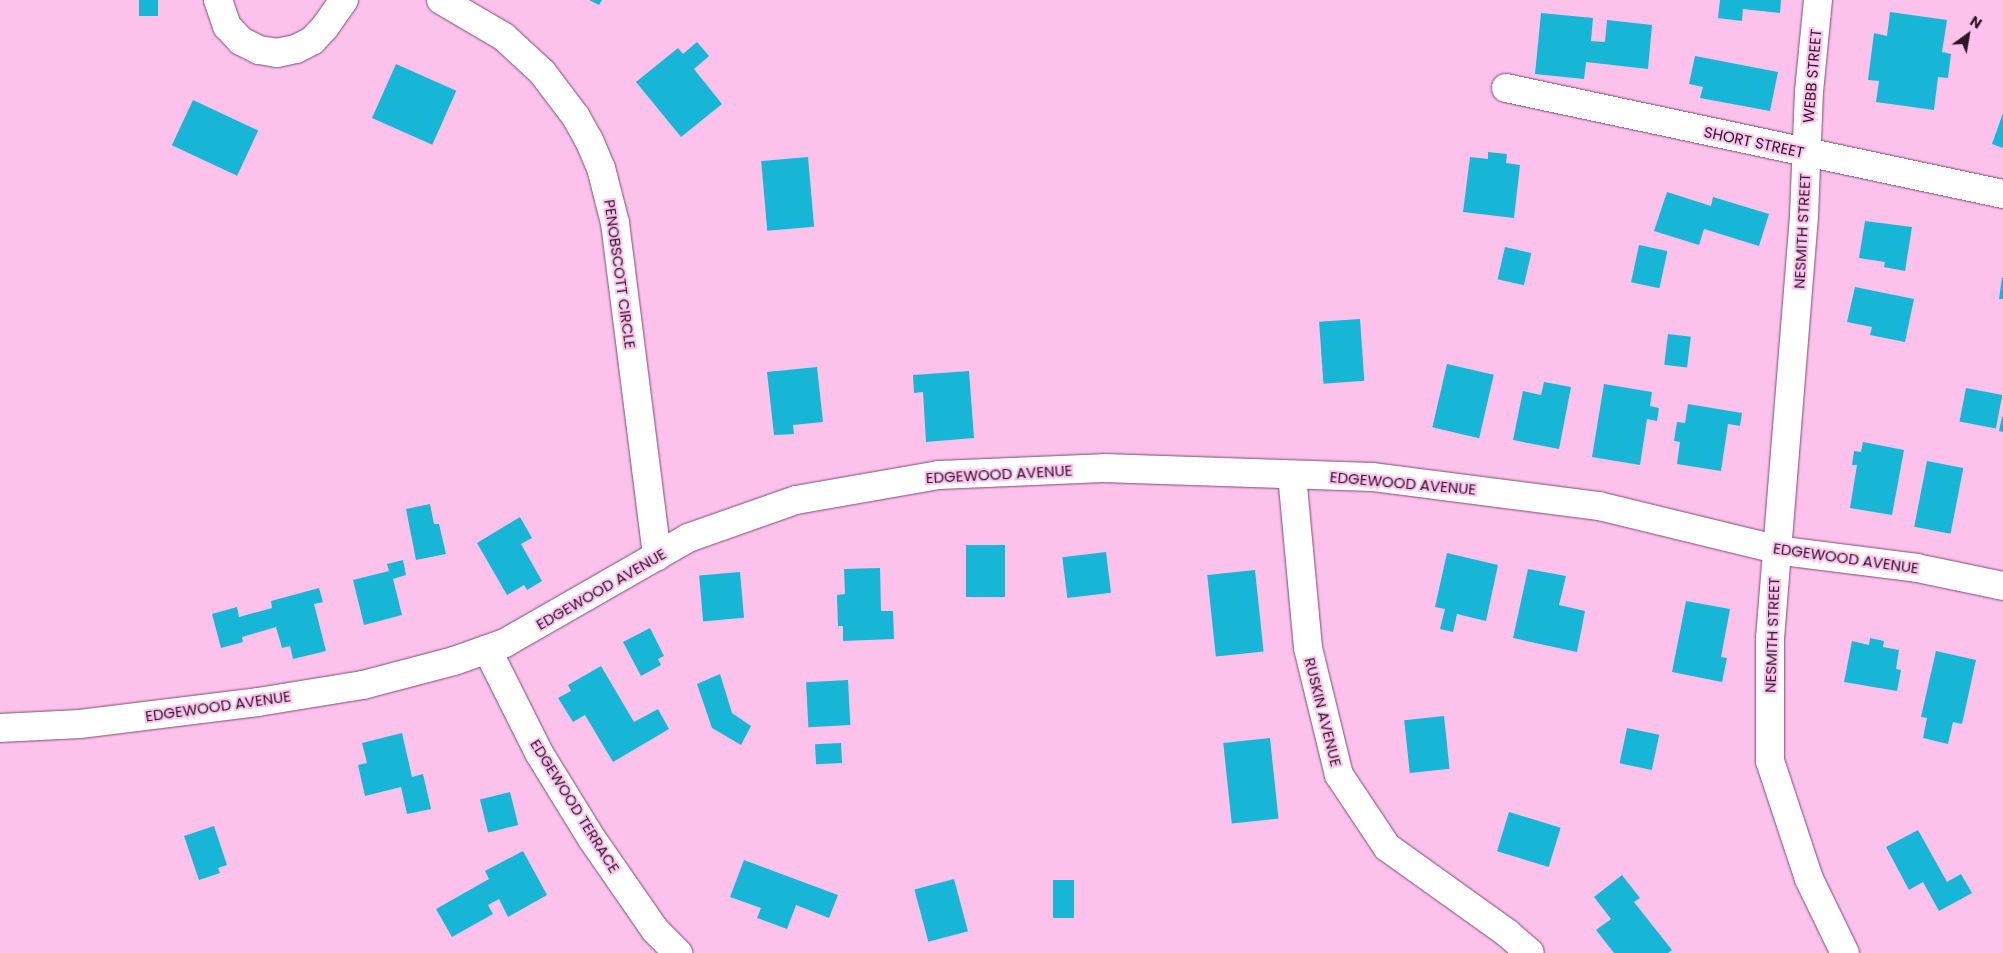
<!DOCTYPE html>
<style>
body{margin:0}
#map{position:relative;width:2003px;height:953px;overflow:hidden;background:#fcc2ec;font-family:Poppins,sans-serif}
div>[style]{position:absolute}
.building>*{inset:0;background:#18b6d6;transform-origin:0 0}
.roads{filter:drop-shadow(0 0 1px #7f4c72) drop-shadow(0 0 1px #7f4c72)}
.minor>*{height:28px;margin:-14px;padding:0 14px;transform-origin:14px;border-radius:14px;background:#fff}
span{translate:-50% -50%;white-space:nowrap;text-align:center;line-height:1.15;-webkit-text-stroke:4px #fcc2ec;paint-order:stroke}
.street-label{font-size:15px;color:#2c1726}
.north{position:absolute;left:1943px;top:10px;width:50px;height:50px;-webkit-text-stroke:4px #fcc2ec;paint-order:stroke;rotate:32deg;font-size:14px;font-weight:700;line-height:20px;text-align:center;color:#2c1726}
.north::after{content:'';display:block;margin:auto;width:18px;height:22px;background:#2c1726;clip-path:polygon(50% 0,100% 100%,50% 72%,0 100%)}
</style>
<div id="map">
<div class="building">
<i style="left:139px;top:0;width:19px;height:16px"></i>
<i style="clip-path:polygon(589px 0,602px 0,599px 5px)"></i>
<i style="clip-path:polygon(1720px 0,1781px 0,1780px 13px,1743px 9px,1742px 21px,1718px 18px)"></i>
<i style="clip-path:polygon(1890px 12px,1947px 20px,1942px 52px,1951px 54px,1948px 78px,1938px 77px,1934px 110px,1876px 102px,1879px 81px,1868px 80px,1874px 33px,1887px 36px)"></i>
<i style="clip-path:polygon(1541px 13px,1593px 18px,1591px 41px,1605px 42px,1607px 20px,1652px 25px,1648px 69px,1586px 62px,1584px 79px,1535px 74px)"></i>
<i style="clip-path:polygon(697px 42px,709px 56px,694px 69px,722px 104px,681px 137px,636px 82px,678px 48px,683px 54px)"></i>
<i style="clip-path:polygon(1695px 56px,1778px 72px,1770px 111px,1700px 98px,1703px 87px,1689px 84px)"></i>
<i style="left:396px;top:64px;width:66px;height:59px;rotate:24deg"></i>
<i style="left:193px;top:100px;width:72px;height:50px;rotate:25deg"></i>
<i style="clip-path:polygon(2003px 113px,2003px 148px,1992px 144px)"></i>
<i style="clip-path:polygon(1488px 152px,1507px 154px,1506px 163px,1520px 165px,1514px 218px,1463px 212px,1470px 157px,1488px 159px)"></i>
<i style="left:808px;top:157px;width:70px;height:47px;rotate:85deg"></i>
<i style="clip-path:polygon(1667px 192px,1711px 206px,1713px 197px,1769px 214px,1759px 246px,1704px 229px,1699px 245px,1654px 231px)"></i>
<i style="clip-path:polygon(1865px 221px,1912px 227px,1905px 271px,1884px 267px,1885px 262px,1859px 258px)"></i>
<i style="left:1639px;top:245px;width:29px;height:38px;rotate:12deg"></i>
<i style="left:1505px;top:247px;width:27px;height:33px;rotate:13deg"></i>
<i style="clip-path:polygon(2002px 278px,2003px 278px,2003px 299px,1999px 299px)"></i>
<i style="clip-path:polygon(1855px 287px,1914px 299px,1905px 342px,1870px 335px,1872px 327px,1847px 322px)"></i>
<i style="left:1360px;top:319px;width:62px;height:41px;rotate:86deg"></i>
<i style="left:1668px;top:334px;width:23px;height:31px;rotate:7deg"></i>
<i style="left:1447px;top:364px;width:48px;height:65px;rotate:13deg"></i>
<i style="clip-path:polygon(817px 367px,823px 422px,793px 425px,794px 434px,774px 435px,767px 372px)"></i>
<i style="clip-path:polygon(969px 371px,974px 438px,926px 442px,923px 392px,914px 393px,913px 375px)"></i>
<i style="clip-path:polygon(1544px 382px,1571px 387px,1559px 449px,1513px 440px,1523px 391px,1541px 395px)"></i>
<i style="clip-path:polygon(1604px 384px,1652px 392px,1650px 406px,1659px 408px,1657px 421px,1647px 419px,1640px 465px,1592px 457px)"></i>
<i style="left:1966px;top:388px;width:37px;height:34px;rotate:11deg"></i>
<i style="clip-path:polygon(1688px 404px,1742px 413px,1740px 426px,1728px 424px,1721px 471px,1677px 464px,1680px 442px,1674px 441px,1677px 422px,1685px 423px)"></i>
<i style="clip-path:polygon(2002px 417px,2003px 417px,2003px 432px,1999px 431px)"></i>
<i style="clip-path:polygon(1863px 442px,1904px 450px,1892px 515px,1850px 508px,1857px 465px,1852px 465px,1854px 451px,1861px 452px)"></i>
<i style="left:1927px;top:461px;width:37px;height:67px;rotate:11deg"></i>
<i style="clip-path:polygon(430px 504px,434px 524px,439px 524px,446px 554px,416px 560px,406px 509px)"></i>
<i style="clip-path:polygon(520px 517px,532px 538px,521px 544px,542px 581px,527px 590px,524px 585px,507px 595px,477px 543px)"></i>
<i style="left:1005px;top:545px;width:52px;height:39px;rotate:90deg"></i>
<i style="left:1106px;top:552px;width:41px;height:44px;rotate:83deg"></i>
<i style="clip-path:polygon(1447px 553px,1498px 565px,1486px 621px,1457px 614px,1453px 632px,1440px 629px,1445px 609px,1435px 607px)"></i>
<i style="clip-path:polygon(403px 560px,406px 575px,393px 579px,402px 615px,364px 625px,353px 580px,389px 571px,387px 564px)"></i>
<i style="clip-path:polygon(880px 568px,881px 611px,893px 611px,894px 639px,843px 641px,843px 626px,838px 626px,837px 595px,845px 594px,844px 569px)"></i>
<i style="clip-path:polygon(1528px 569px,1566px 576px,1559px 605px,1585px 611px,1577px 652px,1513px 638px)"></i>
<i style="left:1255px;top:570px;width:82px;height:48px;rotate:84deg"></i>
<i style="left:740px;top:572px;width:46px;height:41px;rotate:85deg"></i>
<i style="clip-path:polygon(319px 588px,323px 602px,314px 604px,326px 651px,293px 659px,290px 646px,282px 648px,276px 627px,242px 637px,243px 642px,221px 648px,212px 614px,237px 607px,239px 617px,272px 608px,271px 601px)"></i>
<i style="clip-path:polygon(1686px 601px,1730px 609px,1721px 657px,1727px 658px,1722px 682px,1672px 672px)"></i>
<i style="clip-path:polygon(650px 628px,664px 656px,658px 659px,661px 665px,641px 676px,623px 642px)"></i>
<i style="clip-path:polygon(1870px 638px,1884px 641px,1883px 647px,1899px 650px,1896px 669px,1901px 670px,1897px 691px,1844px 682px,1852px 641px,1869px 645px)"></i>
<i style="clip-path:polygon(1936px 651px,1976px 660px,1962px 724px,1953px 722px,1948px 744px,1923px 738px,1927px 718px,1921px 717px)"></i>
<i style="clip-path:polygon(601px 666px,634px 722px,658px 709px,669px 729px,613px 762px,585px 715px,573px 722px,558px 698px,571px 691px,568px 685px)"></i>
<i style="clip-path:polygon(720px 674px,732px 713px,751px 726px,741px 745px,712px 728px,697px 684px)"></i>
<i style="left:848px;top:680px;width:45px;height:42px;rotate:87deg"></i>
<i style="left:1444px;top:716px;width:53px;height:40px;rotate:84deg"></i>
<i style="left:1627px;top:728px;width:33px;height:36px;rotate:12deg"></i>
<i style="clip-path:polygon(402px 733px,412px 777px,423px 774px,431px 809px,407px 814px,401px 787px,365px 796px,358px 765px,367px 763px,362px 743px)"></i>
<i style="left:1270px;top:738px;width:81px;height:47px;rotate:84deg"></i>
<i style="left:841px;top:743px;width:20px;height:26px;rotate:87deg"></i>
<i style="left:510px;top:792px;width:34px;height:31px;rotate:76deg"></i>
<i style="left:1509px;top:812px;width:54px;height:41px;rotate:17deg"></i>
<i style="clip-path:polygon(214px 826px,227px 865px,218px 868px,220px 873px,199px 880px,184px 836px)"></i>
<i style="clip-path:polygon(1918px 830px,1947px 882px,1961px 874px,1972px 893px,1939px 911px,1923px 882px,1909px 890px,1886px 847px)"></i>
<i style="clip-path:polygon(523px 851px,547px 895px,508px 917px,499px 899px,488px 905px,493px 914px,452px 937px,436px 909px,489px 879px,485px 871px)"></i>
<i style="clip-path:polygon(744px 860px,838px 895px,829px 918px,796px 905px,787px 929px,757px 918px,761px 908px,730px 897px)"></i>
<i style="clip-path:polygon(1622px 875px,1640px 898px,1634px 902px,1672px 950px,1668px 953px,1614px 953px,1596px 930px,1611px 919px,1594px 897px)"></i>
<i style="left:954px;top:879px;width:54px;height:41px;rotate:75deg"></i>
<i style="left:1053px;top:880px;width:21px;height:38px"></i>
</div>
<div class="roads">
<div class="minor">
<i style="left:218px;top:0;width:28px;rotate:71deg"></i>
<i style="left:227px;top:26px;width:21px;rotate:47deg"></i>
<i style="left:241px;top:41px;width:20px;rotate:27deg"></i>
<i style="left:259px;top:50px;width:18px;rotate:9deg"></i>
<i style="left:277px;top:53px;width:19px;rotate:-12deg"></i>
<i style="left:296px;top:49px;width:18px;rotate:-27deg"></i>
<i style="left:312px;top:41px;width:19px;rotate:-47deg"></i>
<i style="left:325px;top:27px;width:33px;rotate:-55deg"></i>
<i style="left:441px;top:0;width:73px;rotate:30.4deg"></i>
<i style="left:504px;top:37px;width:52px;rotate:42.6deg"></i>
<i style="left:542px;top:72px;width:56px;rotate:52.9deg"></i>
<i style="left:576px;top:117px;width:26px;rotate:61deg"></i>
<i style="left:589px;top:140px;width:30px;rotate:67deg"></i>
<i style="left:601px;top:168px;width:57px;rotate:75.7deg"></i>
<i style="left:615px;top:223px;width:336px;rotate:82.8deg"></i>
<i style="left:1818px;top:0;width:91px;rotate:95.6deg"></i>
<i style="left:1809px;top:91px;width:125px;rotate:92.3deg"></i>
<i style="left:1804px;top:216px;width:423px;rotate:94.6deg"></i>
<i style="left:1770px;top:638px;width:123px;rotate:90deg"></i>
<i style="left:1770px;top:761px;width:124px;rotate:71.7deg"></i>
<i style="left:1809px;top:879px;width:82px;rotate:64.1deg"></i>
<i style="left:1506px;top:88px;width:508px;rotate:12.04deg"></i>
<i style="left:1292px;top:475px;width:174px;rotate:84.7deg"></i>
<i style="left:1308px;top:648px;width:131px;rotate:76.3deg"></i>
<i style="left:1339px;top:775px;width:87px;rotate:56.3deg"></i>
<i style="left:1387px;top:847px;width:148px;rotate:35.6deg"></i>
<i style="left:1507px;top:933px;width:30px;rotate:41deg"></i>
<i style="left:487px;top:649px;width:116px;rotate:63.4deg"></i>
<i style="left:539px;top:753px;width:101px;rotate:58.4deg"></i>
<i style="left:592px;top:839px;width:111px;rotate:55.3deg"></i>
<i style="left:655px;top:930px;width:33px;rotate:45deg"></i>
<i style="left:0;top:728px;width:80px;rotate:-2.9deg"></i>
<i style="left:80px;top:724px;width:179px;rotate:-7deg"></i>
<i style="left:258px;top:702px;width:106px;rotate:-9.2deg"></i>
<i style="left:363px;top:685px;width:94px;rotate:-14.8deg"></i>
<i style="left:454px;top:661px;width:54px;rotate:-19.4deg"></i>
<i style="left:505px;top:643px;width:211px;rotate:-29.8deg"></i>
<i style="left:688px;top:538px;width:114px;rotate:-19.4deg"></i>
<i style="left:796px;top:500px;width:145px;rotate:-9.9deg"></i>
<i style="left:939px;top:475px;width:164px;rotate:-2.4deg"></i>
<i style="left:1103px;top:468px;width:269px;rotate:1.9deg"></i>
<i style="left:1372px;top:477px;width:229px;rotate:7.3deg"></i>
<i style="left:1599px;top:506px;width:189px;rotate:13.7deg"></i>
<i style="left:1783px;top:551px;width:135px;rotate:7.2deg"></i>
<i style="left:1917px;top:568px;width:88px;rotate:11.8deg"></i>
</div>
</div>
<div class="street-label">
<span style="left:1812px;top:76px;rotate:-85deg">WEBB STREET</span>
<span style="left:1754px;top:142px;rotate:12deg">SHORT STREET</span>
<span style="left:1802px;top:231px;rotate:-87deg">NESMITH STREET</span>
<span style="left:620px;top:274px;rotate:82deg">PENOBSCOTT CIRCLE</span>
<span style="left:999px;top:474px;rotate:-3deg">EDGEWOOD AVENUE</span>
<span style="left:1403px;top:483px;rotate:5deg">EDGEWOOD AVENUE</span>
<span style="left:1846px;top:558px;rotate:8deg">EDGEWOOD AVENUE</span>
<span style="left:601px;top:589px;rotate:-30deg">EDGEWOOD AVENUE</span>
<span style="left:1772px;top:635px;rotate:-88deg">NESMITH STREET</span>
<span style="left:218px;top:706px;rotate:-8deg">EDGEWOOD AVENUE</span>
<span style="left:1323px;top:712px;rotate:76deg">RUSKIN AVENUE</span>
<span style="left:575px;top:806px;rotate:58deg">EDGEWOOD TERRACE</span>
</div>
<div class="north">N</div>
</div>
